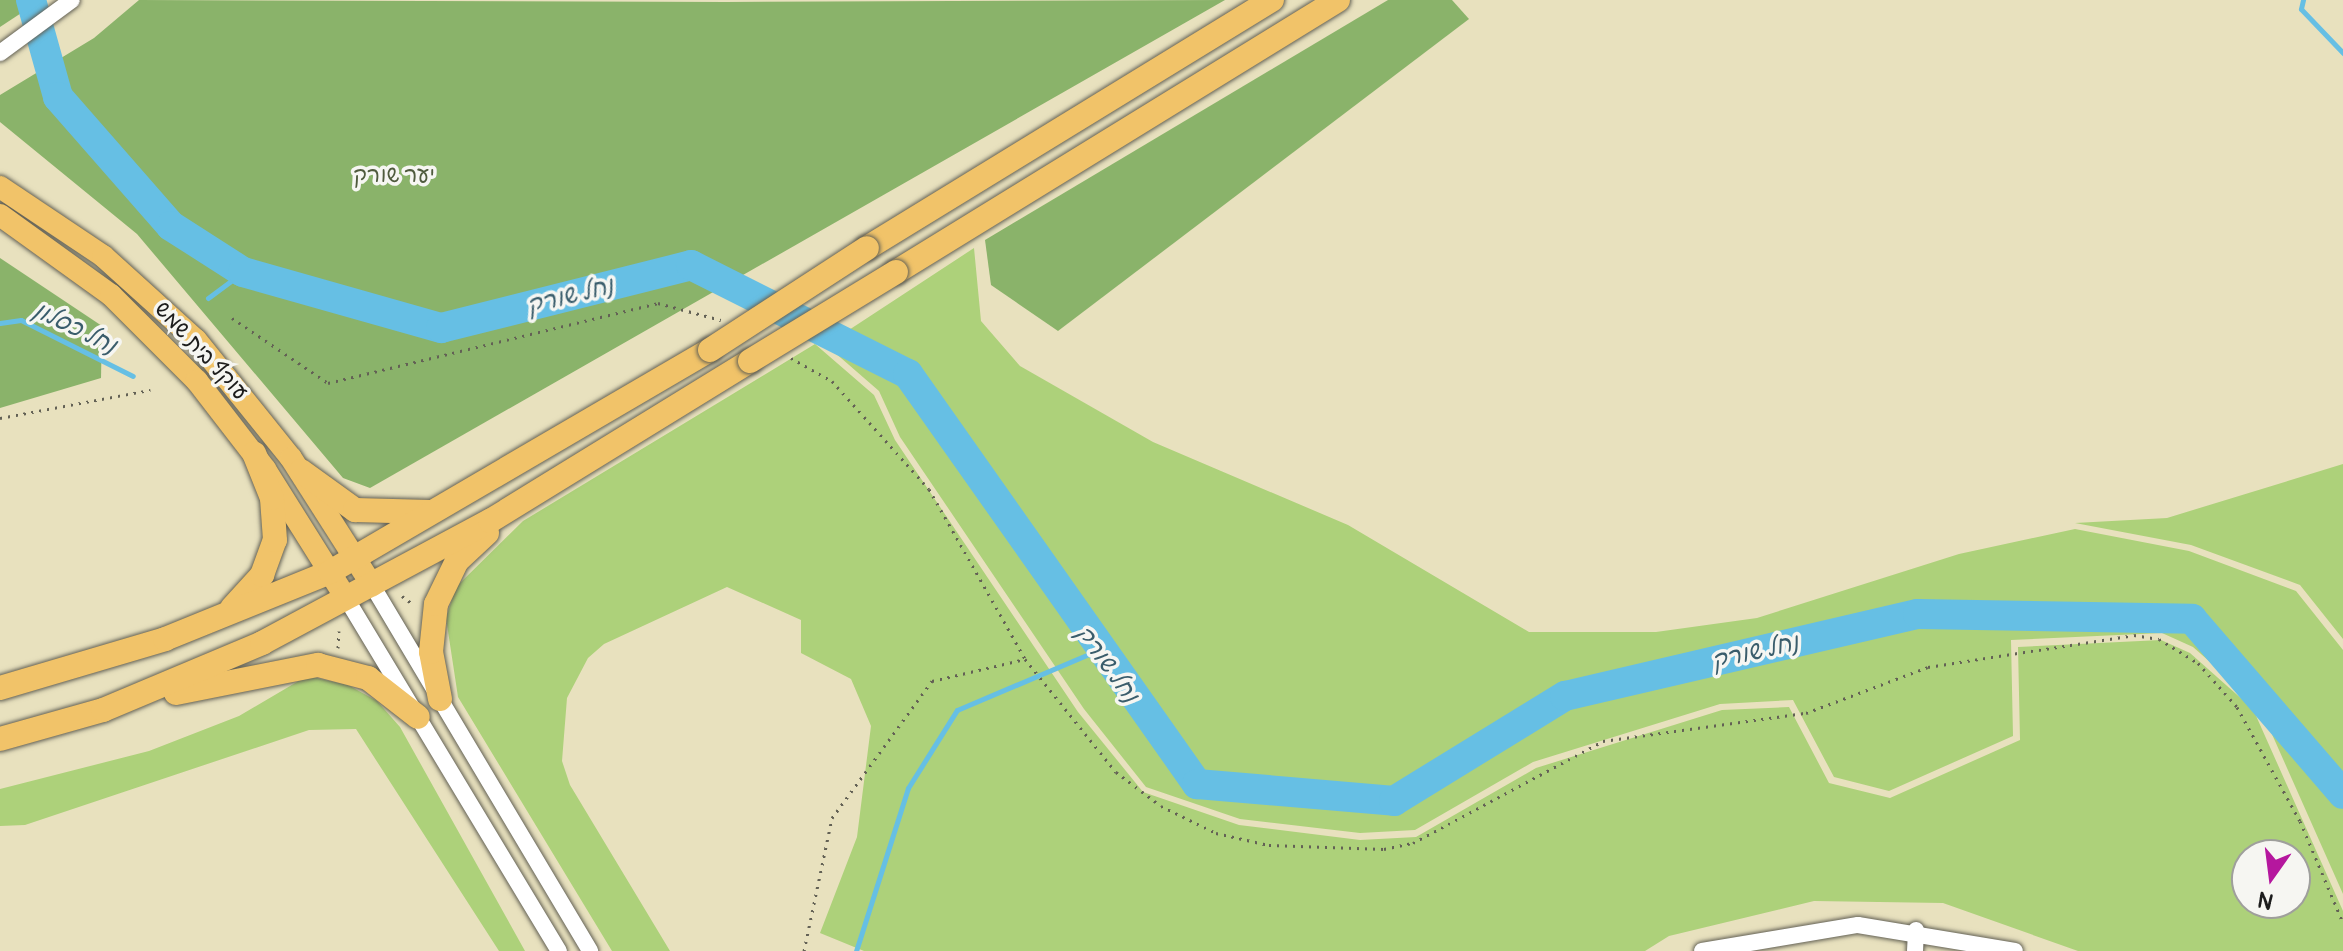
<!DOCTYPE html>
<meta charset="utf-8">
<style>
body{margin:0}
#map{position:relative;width:2343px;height:951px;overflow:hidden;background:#e8e1be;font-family:Pangolin,"Playpen Sans Hebrew",sans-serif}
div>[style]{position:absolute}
.green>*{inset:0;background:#add17a}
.forest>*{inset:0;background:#8ab36a}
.stream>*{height:5px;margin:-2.5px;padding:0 2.5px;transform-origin:2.5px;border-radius:2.5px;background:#66bfe4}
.river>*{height:30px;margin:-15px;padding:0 15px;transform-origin:15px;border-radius:15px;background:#66bfe4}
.path>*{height:3px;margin-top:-1.5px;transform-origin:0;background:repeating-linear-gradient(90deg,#636155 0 2px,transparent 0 8px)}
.roads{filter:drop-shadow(0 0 2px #636155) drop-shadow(0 0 2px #636155)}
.minor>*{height:16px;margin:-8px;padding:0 8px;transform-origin:8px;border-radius:8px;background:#fff}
.major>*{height:22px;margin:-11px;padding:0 11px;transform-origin:11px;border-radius:11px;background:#f1c369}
.highway>*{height:24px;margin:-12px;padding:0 12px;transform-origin:12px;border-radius:12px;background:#f1c369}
.bridges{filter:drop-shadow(0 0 2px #636155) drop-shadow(0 0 2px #636155)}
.highway-bridge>*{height:24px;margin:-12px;padding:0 12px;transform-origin:12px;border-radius:12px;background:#f1c369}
span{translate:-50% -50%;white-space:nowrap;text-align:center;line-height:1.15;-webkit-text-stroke:7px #f6f6f2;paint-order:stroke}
.park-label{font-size:22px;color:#4f5b3d}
.street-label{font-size:22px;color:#1c1c1c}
.water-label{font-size:24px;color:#3a5d6c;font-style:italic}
.north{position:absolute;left:2231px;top:839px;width:80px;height:80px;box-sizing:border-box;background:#f6f6f2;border:2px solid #9f9f9c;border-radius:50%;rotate:194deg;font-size:22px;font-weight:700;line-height:32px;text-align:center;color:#1c1c1c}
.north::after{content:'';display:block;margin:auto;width:28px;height:36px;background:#b5179e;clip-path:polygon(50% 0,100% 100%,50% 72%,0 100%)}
</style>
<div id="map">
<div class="green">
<i style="clip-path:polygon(974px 248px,981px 321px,1020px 366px,1153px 442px,1348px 525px,1529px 632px,1656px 632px,1757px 618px,1959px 554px,2075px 529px,2189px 551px,2296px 591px,2343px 650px,2343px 894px,2259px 705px,2193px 647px,2162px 633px,2011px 640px,2013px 736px,1889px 791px,1834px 777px,1793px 700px,1720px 704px,1533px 762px,1415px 830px,1360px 833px,1240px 819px,1146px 787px,1084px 709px,900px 437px,879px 391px,826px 345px)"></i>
<i style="clip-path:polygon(evenodd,815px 344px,874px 395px,895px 440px,1078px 712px,1143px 792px,1239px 825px,1360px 840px,1416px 837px,1536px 768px,1722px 710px,1789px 707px,1829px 783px,1890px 798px,2020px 740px,2018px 647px,2161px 640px,2190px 653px,2253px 709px,2343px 911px,2343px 951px,2078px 951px,1943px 903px,1814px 901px,1669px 936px,1645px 951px,864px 951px,820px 933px,857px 837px,871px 726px,851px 679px,801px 653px,801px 620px,727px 587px,604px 644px,588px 658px,567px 698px,562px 761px,570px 785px,670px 951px,612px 951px,458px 697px,446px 618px,456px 587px,523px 521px,815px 344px,2247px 855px,2295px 855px,2295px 903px,2247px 903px,2247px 855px)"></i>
<i style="clip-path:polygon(2343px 464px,2343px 639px,2300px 585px,2191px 545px,2075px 523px,2167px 518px)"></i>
<i style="clip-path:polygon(307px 676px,348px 685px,377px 701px,400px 727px,525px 951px,499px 951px,356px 729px,309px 730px,25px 825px,0 826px,0 789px,149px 751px,239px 716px)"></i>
</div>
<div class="forest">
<i style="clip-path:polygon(0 0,41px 0,0 27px)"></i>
<i style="clip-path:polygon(139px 0,726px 2px,1225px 0,370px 488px,343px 478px,137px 234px,0 122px,0 95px,94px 38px)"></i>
<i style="clip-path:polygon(1388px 0,1452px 0,1469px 19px,1058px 331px,991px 285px,985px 240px)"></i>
<i style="clip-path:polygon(0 258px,102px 326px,101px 378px,0 408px)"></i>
</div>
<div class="stream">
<i style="left:2303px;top:0;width:9px;rotate:103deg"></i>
<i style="left:2301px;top:9px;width:61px;rotate:46.3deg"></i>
<i style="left:208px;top:298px;width:44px;rotate:-36.6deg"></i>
<i style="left:0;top:323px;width:21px;rotate:-8deg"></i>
<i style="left:21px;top:320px;width:125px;rotate:26.6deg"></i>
<i style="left:856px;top:951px;width:171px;rotate:-72.3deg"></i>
<i style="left:908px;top:788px;width:92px;rotate:-57.9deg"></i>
<i style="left:957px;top:710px;width:151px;rotate:-23deg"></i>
</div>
<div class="river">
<i style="left:31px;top:0;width:101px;rotate:74.4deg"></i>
<i style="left:58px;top:97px;width:171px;rotate:48.8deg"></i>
<i style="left:171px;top:226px;width:85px;rotate:32.6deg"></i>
<i style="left:243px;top:272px;width:206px;rotate:15.8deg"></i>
<i style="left:441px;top:328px;width:258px;rotate:-14.1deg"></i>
<i style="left:691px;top:265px;width:243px;rotate:26.7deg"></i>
<i style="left:908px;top:374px;width:502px;rotate:54.82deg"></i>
<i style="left:1197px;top:784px;width:198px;rotate:4.9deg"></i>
<i style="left:1394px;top:801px;width:201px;rotate:-31.6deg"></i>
<i style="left:1565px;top:696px;width:362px;rotate:-13.1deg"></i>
<i style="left:1918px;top:614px;width:274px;rotate:1deg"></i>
<i style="left:2192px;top:619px;width:231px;rotate:49.2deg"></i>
</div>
<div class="path">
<i style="left:232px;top:318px;width:116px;rotate:34.1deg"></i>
<i style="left:328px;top:383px;width:340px;rotate:-13.6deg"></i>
<i style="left:658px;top:303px;width:65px;rotate:15.1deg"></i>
<i style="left:791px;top:358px;width:47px;rotate:29.3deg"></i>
<i style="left:832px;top:381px;width:145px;rotate:48.1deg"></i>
<i style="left:929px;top:489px;width:195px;rotate:60.5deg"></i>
<i style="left:1025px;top:659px;width:145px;rotate:51.2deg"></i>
<i style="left:1116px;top:772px;width:56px;rotate:37.1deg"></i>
<i style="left:1161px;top:806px;width:61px;rotate:26.1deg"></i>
<i style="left:1216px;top:833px;width:54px;rotate:12.8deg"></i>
<i style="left:1269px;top:845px;width:115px;rotate:2deg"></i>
<i style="left:1384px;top:849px;width:30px;rotate:-12deg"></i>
<i style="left:1413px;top:843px;width:216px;rotate:-28.2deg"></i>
<i style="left:1603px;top:741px;width:205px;rotate:-7.9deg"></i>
<i style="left:1806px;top:713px;width:130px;rotate:-20.7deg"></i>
<i style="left:1928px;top:667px;width:208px;rotate:-8.8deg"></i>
<i style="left:2134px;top:635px;width:25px;rotate:9deg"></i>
<i style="left:2159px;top:639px;width:46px;rotate:31.6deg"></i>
<i style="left:2198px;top:663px;width:59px;rotate:48.4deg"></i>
<i style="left:2237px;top:707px;width:130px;rotate:61.1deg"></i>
<i style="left:2300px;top:821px;width:111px;rotate:67.1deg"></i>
<i style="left:0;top:418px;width:153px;rotate:-10.6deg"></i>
<i style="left:402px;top:596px;width:15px;rotate:37deg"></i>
<i style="left:338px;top:648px;width:17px;rotate:-87deg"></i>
<i style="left:804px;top:951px;width:136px;rotate:-78.1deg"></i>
<i style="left:832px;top:818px;width:170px;rotate:-53.9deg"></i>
<i style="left:932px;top:681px;width:96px;rotate:-13.3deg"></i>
</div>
<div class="roads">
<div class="minor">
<i style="left:0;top:53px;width:89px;rotate:-36.4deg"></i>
<i style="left:372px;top:585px;width:426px;rotate:59.2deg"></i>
<i style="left:346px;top:598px;width:412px;rotate:58.9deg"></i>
<i style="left:1702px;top:951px;width:158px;rotate:-9.5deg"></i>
<i style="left:1858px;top:925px;width:159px;rotate:9.4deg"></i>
<i style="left:1915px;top:951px;width:21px;rotate:-87deg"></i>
</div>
<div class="major">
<i style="left:0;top:187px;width:124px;rotate:33.8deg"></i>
<i style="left:103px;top:256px;width:125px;rotate:42.1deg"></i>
<i style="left:196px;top:340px;width:151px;rotate:51.2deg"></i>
<i style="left:291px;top:458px;width:151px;rotate:57.5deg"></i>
<i style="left:0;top:215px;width:137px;rotate:35.8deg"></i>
<i style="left:111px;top:295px;width:122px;rotate:45deg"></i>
<i style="left:197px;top:381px;width:111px;rotate:52.3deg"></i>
<i style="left:265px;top:469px;width:152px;rotate:57.9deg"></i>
</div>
<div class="highway">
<i style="left:867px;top:248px;width:475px;rotate:-31.5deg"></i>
<i style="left:896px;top:272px;width:519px;rotate:-31.61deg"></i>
<i style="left:301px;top:471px;width:67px;rotate:35.8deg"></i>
<i style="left:355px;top:510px;width:75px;rotate:1.5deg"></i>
<i style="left:232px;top:608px;width:45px;rotate:-47.7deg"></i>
<i style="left:262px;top:575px;width:37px;rotate:-70deg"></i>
<i style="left:275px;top:540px;width:42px;rotate:-94.1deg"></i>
<i style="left:272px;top:498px;width:48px;rotate:-111.8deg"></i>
<i style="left:0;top:688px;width:172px;rotate:-16.5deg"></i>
<i style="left:165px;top:639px;width:178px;rotate:-22.1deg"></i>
<i style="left:330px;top:572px;width:440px;rotate:-30.3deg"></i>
<i style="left:176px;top:693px;width:145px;rotate:-11.2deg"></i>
<i style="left:318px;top:665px;width:52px;rotate:14.6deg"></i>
<i style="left:368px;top:678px;width:63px;rotate:38deg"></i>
<i style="left:440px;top:699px;width:48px;rotate:-100.8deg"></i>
<i style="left:431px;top:652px;width:48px;rotate:-84.1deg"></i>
<i style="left:436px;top:604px;width:48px;rotate:-64deg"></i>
<i style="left:457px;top:561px;width:41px;rotate:-43deg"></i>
<i style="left:0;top:739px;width:107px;rotate:-15.7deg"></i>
<i style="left:103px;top:710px;width:173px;rotate:-22.8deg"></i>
<i style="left:262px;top:643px;width:259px;rotate:-28.2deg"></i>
<i style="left:490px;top:521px;width:305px;rotate:-31.6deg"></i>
</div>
</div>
<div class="bridges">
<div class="highway-bridge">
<i style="left:710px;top:350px;width:187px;rotate:-33deg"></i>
<i style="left:750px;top:361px;width:171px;rotate:-31.4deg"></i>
</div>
</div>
<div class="park-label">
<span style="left:394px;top:176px">יער שורק</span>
</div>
<div class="street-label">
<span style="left:201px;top:351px;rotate:47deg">עוקף בית שמש</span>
</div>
<div class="water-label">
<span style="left:570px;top:296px;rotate:-14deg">נחל שורק</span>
<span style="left:75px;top:328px;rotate:26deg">נחל כסלון</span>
<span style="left:1755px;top:652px;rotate:-13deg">נחל שורק</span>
<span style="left:1107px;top:664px;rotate:54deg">נחל שורק</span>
</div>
<div class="north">N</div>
</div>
